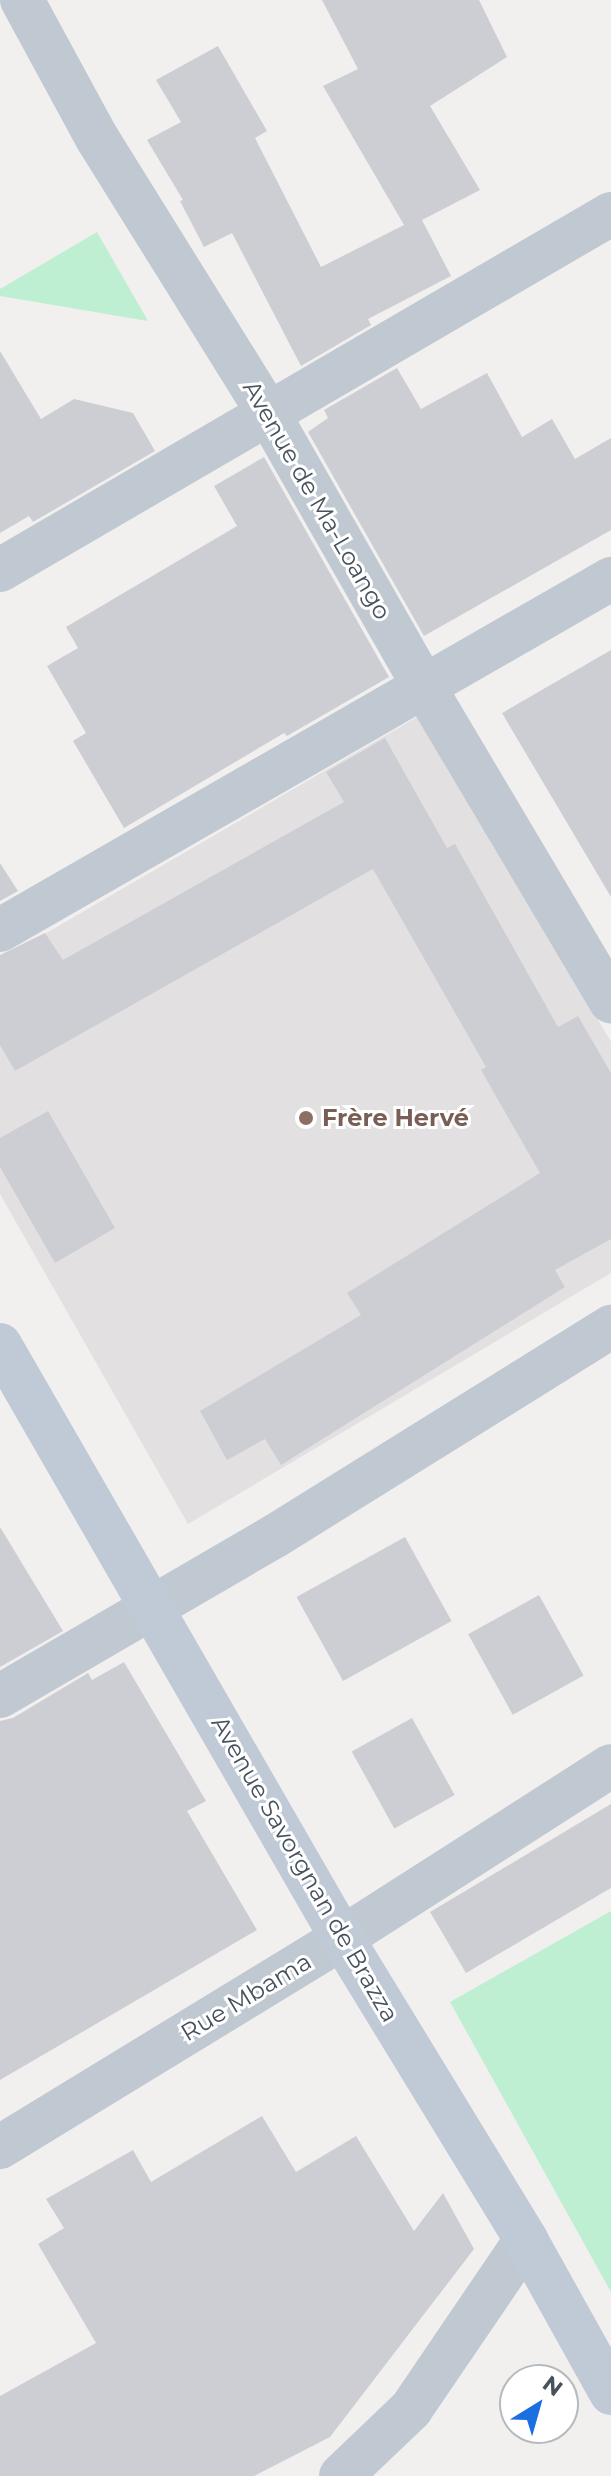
<!DOCTYPE html>
<meta charset="utf-8">
<style>
body{margin:0}
#map{position:relative;width:611px;height:2476px;overflow:hidden;background:#f2efef;font-family:Montserrat,sans-serif}
div>[style]{position:absolute}
.education>*{inset:0;background:#e3e0e1}
.green>*{inset:0;background:#beefd2}
.building>*{inset:0;background:#ccced4;transform-origin:0 0}
.street>*{height:44px;margin:-22px;padding:0 22px;transform-origin:22px;border-radius:22px;background:#c0c9d1}
.secondary>*{height:44px;margin:-22px;padding:0 22px;transform-origin:22px;border-radius:22px;background:#c0cad6}
.dots>*{width:22px;height:22px;translate:-50% -50%;box-sizing:border-box;border:4px solid #fff;border-radius:50%}
span{translate:-50% -50%;white-space:nowrap;text-align:center;line-height:1.15;-webkit-text-stroke:6px #fff;paint-order:stroke}
.street-label{font-size:24px;color:#47525d}
.education-label{font-size:24px;color:#785e54;font-weight:700}
.left{translate:0 -50%;text-align:left}
.north{position:absolute;left:499px;top:2364px;width:80px;height:80px;box-sizing:border-box;background:#fff;border:2px solid #b5babe;border-radius:50%;rotate:37deg;font-size:22px;font-weight:700;line-height:32px;text-align:center;color:#47525d}
.north::after{content:'';display:block;margin:auto;width:28px;height:36px;background:#1b6fe0;clip-path:polygon(50% 0,100% 100%,50% 72%,0 100%)}
</style>
<div id="map">
<div class="education">
<i style="clip-path:polygon(419px 716px,611px 1042px,611px 1273px,188px 1524px,0 1194px,0 960px)"></i>
</div>
<div class="green">
<i style="clip-path:polygon(97px 232px,148px 321px,0 296px,0 289px)"></i>
<i style="clip-path:polygon(611px 1911px,611px 2292px,450px 2002px)"></i>
</div>
<div class="building">
<i style="clip-path:polygon(322px 0,479px 0,507px 57px,430px 106px,480px 190px,422px 220px,451px 276px,368px 319px,371px 325px,301px 366px,232px 233px,204px 247px,180px 201px,183px 200px,147px 140px,181px 122px,156px 80px,218px 46px,267px 131px,255px 138px,321px 267px,404px 225px,323px 86px,358px 69px)"></i>
<i style="clip-path:polygon(0 351px,41px 419px,74px 399px,133px 413px,155px 451px,33px 522px,29px 516px,0 533px)"></i>
<i style="clip-path:polygon(397px 368px,421px 409px,487px 373px,522px 437px,552px 419px,575px 459px,611px 438px,611px 530px,424px 636px,308px 432px,328px 418px,324px 410px)"></i>
<i style="clip-path:polygon(264px 457px,389px 677px,287px 736px,284px 733px,124px 828px,73px 741px,86px 733px,47px 666px,78px 648px,66px 627px,237px 526px,214px 486px)"></i>
<i style="clip-path:polygon(611px 650px,611px 897px,502px 713px)"></i>
<i style="clip-path:polygon(385px 738px,447px 848px,455px 844px,558px 1027px,578px 1016px,611px 1073px,611px 1239px,555px 1270px,565px 1287px,281px 1465px,265px 1439px,227px 1460px,200px 1411px,361px 1315px,347px 1293px,540px 1173px,481px 1070px,486px 1067px,373px 869px,15px 1071px,0 1045px,0 955px,45px 933px,63px 960px,344px 802px,326px 772px)"></i>
<i style="clip-path:polygon(0 863px,18px 891px,0 901px)"></i>
<i style="clip-path:polygon(48px 1111px,115px 1228px,55px 1263px,0 1167px,0 1138px)"></i>
<i style="clip-path:polygon(0 1527px,63px 1631px,0 1667px)"></i>
<i style="left:405px;top:1537px;width:96px;height:124px;rotate:61deg"></i>
<i style="left:539px;top:1595px;width:92px;height:81px;rotate:61deg"></i>
<i style="clip-path:polygon(124px 1662px,206px 1801px,187px 1811px,257px 1930px,0 2080px,0 1721px,13px 1718px,88px 1673px,92px 1680px)"></i>
<i style="left:412px;top:1718px;width:88px;height:69px;rotate:61deg"></i>
<i style="clip-path:polygon(611px 1804px,611px 1888px,466px 1973px,430px 1912px)"></i>
<i style="clip-path:polygon(262px 2116px,296px 2172px,356px 2136px,414px 2231px,443px 2193px,474px 2249px,330px 2437px,254px 2476px,0 2476px,0 2396px,96px 2343px,38px 2244px,64px 2228px,46px 2199px,133px 2150px,151px 2182px)"></i>
</div>
<div class="street">
<i style="left:22px;top:0;width:157px;rotate:61.5deg"></i>
<i style="left:97px;top:138px;width:324px;rotate:58.1deg"></i>
<i style="left:268px;top:413px;width:313px;rotate:60.3deg"></i>
<i style="left:423px;top:685px;width:368px;rotate:59.3deg"></i>
<i style="left:0;top:570px;width:707px;rotate:-30.23deg"></i>
<i style="left:0;top:930px;width:705px;rotate:-29.88deg"></i>
<i style="left:0;top:1696px;width:318px;rotate:-30.2deg"></i>
<i style="left:275px;top:1536px;width:396px;rotate:-31.9deg"></i>
<i style="left:0;top:2147px;width:401px;rotate:-31.4deg"></i>
<i style="left:342px;top:1938px;width:319px;rotate:-32.6deg"></i>
<i style="left:341px;top:2476px;width:97px;rotate:-43.7deg"></i>
<i style="left:411px;top:2409px;width:204px;rotate:-55.8deg"></i>
</div>
<div class="secondary">
<i style="left:0;top:1345px;width:685px;rotate:60.03deg"></i>
<i style="left:342px;top:1938px;width:354px;rotate:58.6deg"></i>
<i style="left:526px;top:2240px;width:175px;rotate:60.9deg"></i>
</div>
<div class="dots">
<i style="left:306px;top:1118px;background:#8d6e63"></i>
</div>
<div class="street-label">
<span style="left:317px;top:500px;rotate:60deg">Avenue de Ma-Loango</span>
<span style="left:305px;top:1869px;rotate:60deg">Avenue Savorgnan de Brazza</span>
<span style="left:246px;top:1997px;rotate:-31deg">Rue Mbama</span>
</div>
<div class="education-label">
<span class="left" style="left:322px;top:1118px">Frère Hervé</span>
</div>
<div class="north">N</div>
</div>
